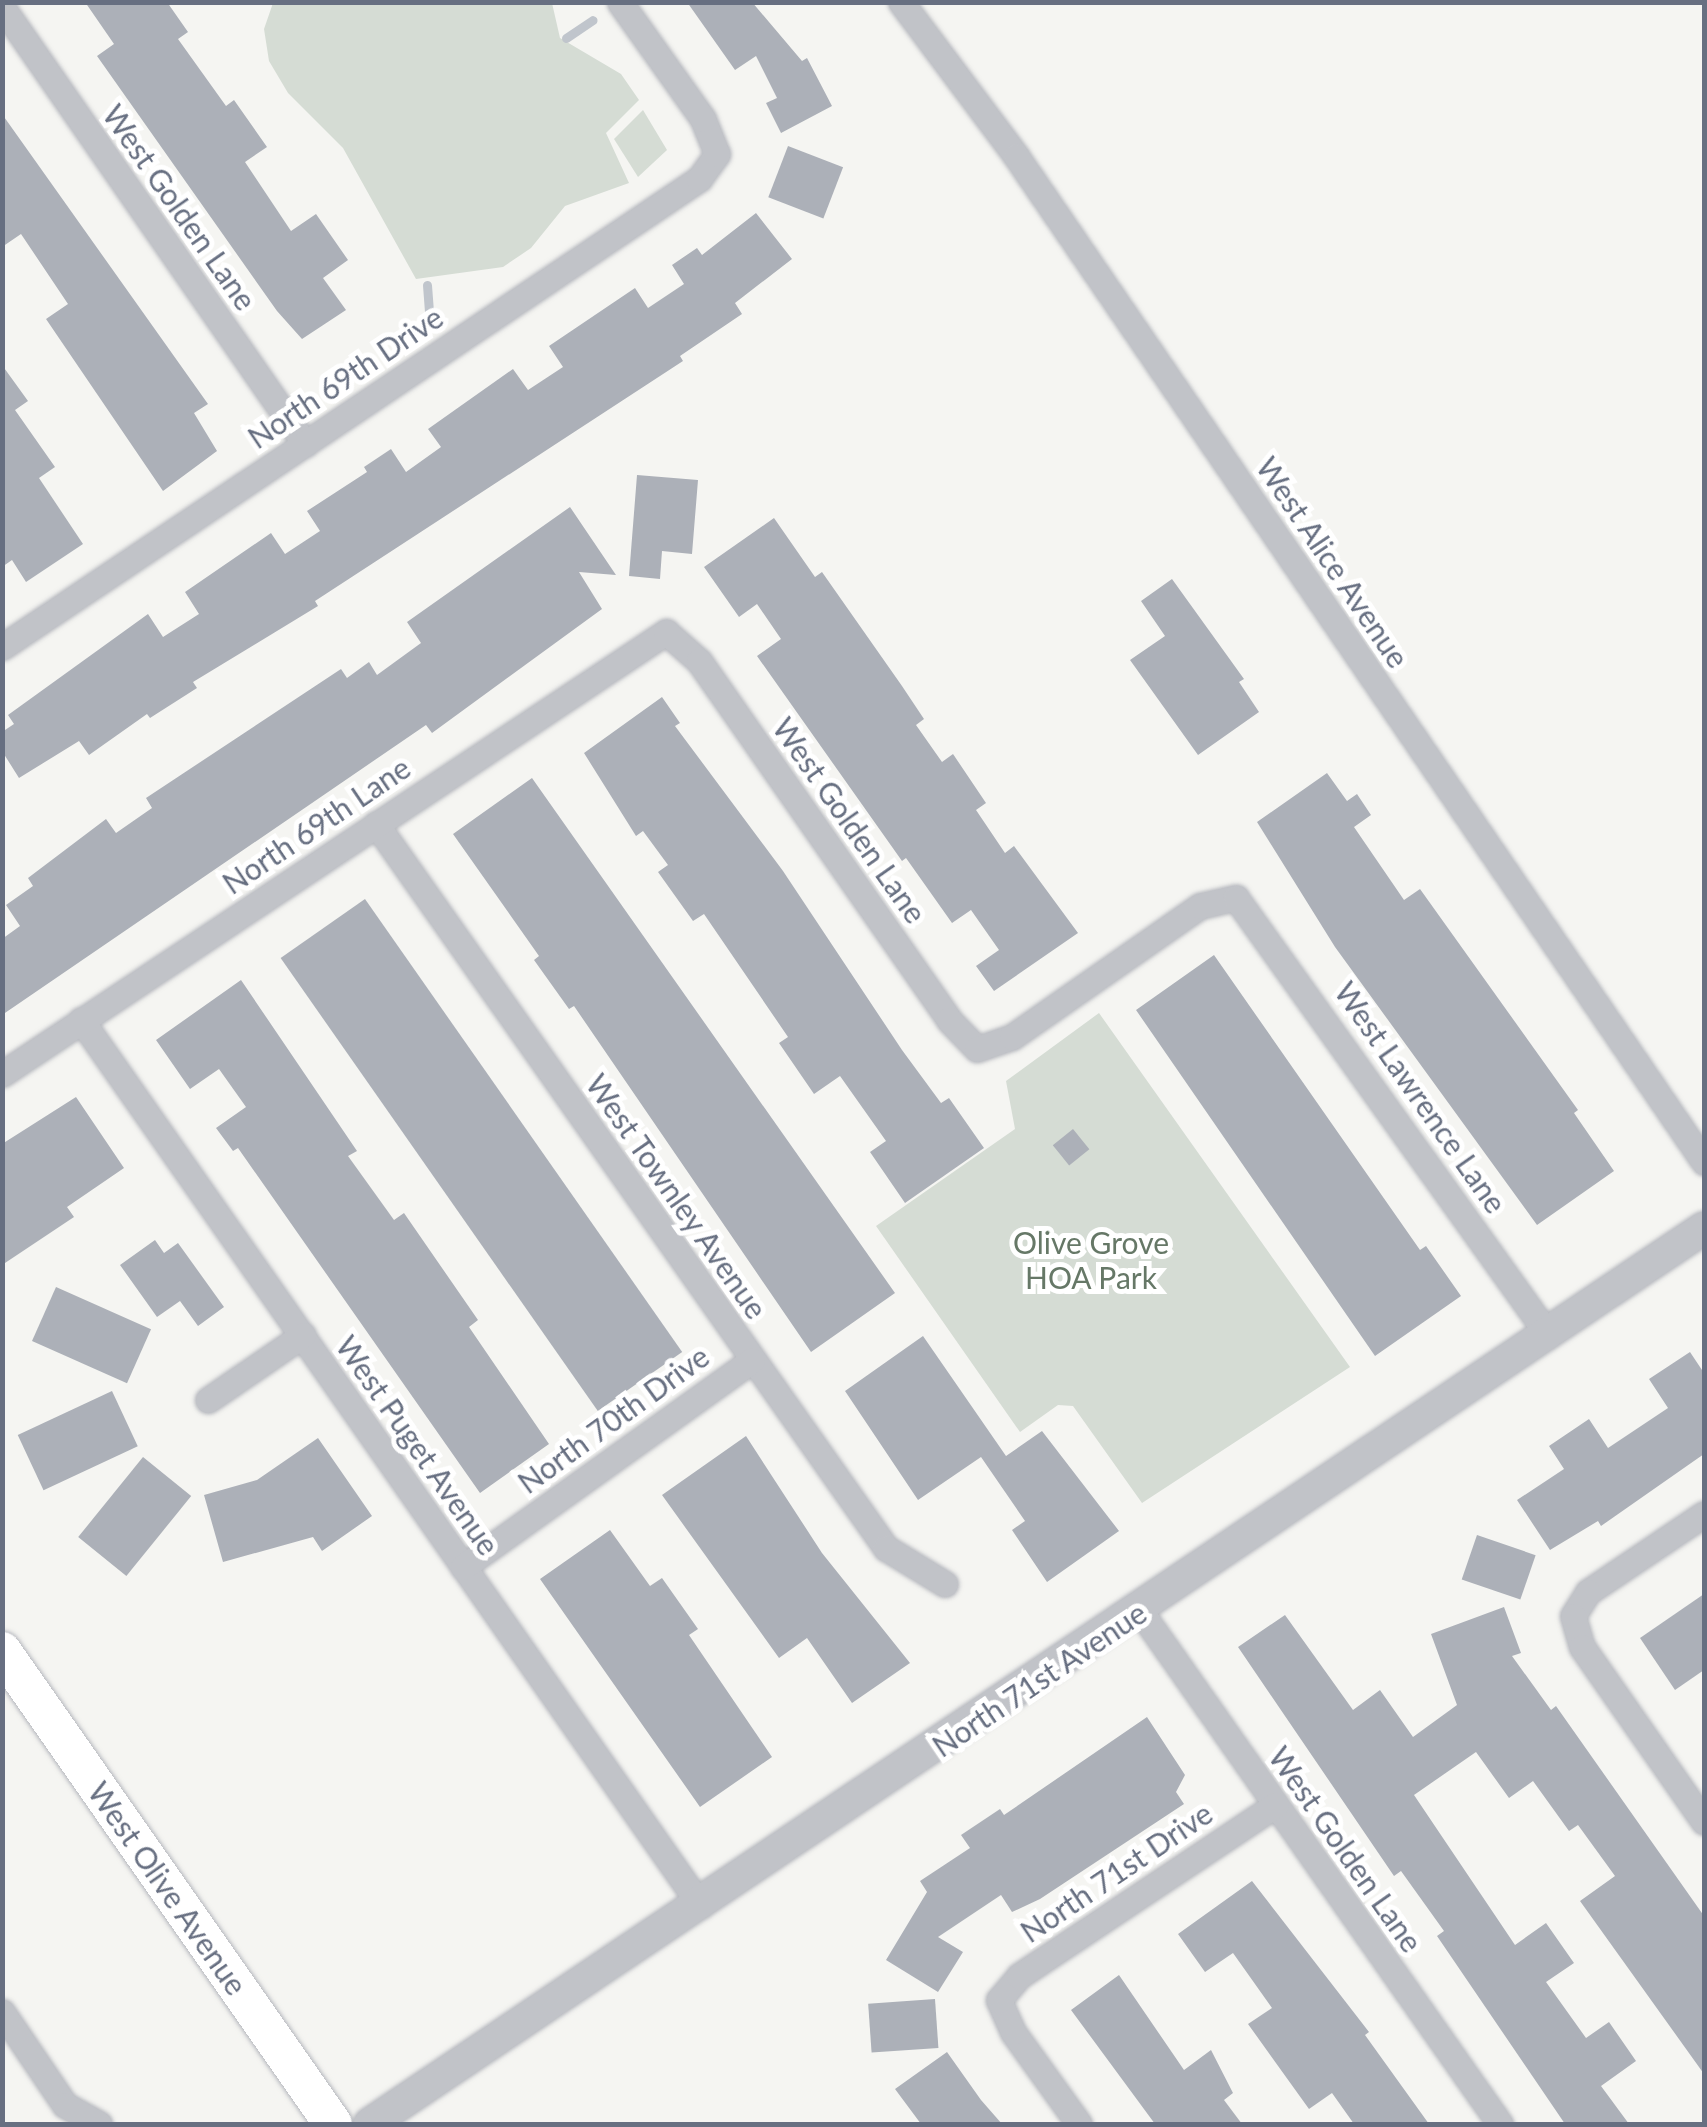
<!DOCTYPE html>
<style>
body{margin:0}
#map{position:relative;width:1707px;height:2127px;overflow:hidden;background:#f5f5f2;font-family:Lato,sans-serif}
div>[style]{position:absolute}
.green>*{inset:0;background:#d5dcd4}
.stream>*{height:9px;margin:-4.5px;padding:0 4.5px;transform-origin:4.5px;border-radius:4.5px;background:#c0c5cc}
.building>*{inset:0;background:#acb0b8;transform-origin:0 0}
.roads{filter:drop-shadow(0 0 2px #b6b8be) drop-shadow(0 0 2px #b6b8be)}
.minor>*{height:25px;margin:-12.5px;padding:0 12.5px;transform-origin:12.5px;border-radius:12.5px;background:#c1c3c8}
.tertiary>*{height:32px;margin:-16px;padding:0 16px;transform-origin:16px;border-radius:16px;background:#c1c3c8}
.secondary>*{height:38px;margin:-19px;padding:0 19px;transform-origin:19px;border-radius:19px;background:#fff}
span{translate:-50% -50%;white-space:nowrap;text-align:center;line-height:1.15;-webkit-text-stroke:10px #fff;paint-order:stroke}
.street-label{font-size:30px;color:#676f81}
.park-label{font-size:30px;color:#667867}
.frame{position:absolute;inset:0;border:5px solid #676f81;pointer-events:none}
</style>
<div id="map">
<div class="green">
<i style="clip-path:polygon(273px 3px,552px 3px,560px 38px,621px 74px,639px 100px,606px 133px,629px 183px,565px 206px,531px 248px,503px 267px,416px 279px,343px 148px,288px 93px,269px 61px,264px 29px)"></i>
<i style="clip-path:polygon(643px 110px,667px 150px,638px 177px,614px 139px)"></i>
<i style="clip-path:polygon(1099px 1013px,1350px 1367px,1142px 1503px,1073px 1406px,1058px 1405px,1020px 1432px,876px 1226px,1015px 1129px,1006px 1081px)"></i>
</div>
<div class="stream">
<i style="left:566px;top:38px;width:32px;rotate:-34deg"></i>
<i style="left:427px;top:285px;width:40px;rotate:85.7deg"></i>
</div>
<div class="building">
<i style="clip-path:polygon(85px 2px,167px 2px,188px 32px,178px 39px,226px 106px,234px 100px,267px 147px,245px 162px,291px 231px,316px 214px,348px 260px,323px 278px,346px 310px,302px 339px,277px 311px,97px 56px,114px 44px)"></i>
<i style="clip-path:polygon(687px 2px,752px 2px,802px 61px,807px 58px,832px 106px,781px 133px,766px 103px,777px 98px,756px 56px,735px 70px)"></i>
<i style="clip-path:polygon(2px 114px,208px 404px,194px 413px,217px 451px,163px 491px,46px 319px,68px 304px,21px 234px,2px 247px)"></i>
<i style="left:788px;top:146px;width:59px;height:55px;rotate:21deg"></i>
<i style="clip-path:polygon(756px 213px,792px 259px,735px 303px,742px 314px,680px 356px,683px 361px,315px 601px,318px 606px,193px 682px,197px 688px,150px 718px,147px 714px,89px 755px,79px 741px,19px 778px,2px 751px,2px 732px,14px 724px,8px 715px,148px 614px,163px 637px,199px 614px,185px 592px,271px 533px,285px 554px,320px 531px,307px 511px,367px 472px,364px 467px,391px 449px,406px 472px,441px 447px,428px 429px,513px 369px,528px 390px,563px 367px,549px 346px,635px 288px,648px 308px,684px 284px,672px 265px,697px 248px,702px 255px)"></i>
<i style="clip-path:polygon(2px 365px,28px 401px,15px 410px,55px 467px,39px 478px,83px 544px,26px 582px,12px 560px,2px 567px)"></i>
<i style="clip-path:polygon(637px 475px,698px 480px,692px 554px,662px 551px,660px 579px,629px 576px)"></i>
<i style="clip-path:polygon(570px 507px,616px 575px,579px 572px,602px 609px,432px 733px,426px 725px,2px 1015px,2px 939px,20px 926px,6px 905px,33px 886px,28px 878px,106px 819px,116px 833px,152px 808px,146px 798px,341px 669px,347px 678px,369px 662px,377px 675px,421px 643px,407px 622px)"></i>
<i style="clip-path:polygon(774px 518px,815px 577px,822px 572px,902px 686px,924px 719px,916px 725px,942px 762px,953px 754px,986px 803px,976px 810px,1005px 853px,1014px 846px,1078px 933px,994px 991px,976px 966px,999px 950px,971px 910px,952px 923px,906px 858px,902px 861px,757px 656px,781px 639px,757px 604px,739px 617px,704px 567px)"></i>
<i style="clip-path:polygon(1172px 579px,1244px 679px,1239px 682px,1259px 712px,1198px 755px,1130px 660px,1165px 636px,1141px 601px)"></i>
<i style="clip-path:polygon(662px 697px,680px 723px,675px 726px,783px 871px,902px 1050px,941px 1103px,949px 1098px,984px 1148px,905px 1203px,870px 1152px,886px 1141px,840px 1076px,814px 1094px,779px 1043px,788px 1037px,704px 914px,693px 921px,658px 872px,668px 865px,643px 831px,636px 836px,584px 753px)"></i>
<i style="clip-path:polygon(1327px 773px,1347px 801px,1357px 794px,1371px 815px,1354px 827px,1404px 900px,1420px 889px,1578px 1110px,1574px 1113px,1614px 1171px,1537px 1225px,1335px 947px,1257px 822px)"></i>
<i style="clip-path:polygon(532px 778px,895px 1293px,811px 1352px,574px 1006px,569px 1009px,534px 960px,539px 956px,453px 834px)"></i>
<i style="left:365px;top:899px;width:553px;height:103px;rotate:55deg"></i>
<i style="clip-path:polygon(1214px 955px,1420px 1250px,1426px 1246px,1461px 1296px,1375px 1356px,1136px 1010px)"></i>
<i style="clip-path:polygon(241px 980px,357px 1151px,348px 1156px,394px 1220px,404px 1213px,478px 1320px,469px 1327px,549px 1444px,480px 1493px,238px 1148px,233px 1151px,216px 1128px,246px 1107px,219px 1069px,190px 1089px,156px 1040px)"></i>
<i style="clip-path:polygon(76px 1097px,124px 1168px,67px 1207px,74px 1217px,2px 1265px,2px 1144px)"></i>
<i style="left:1073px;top:1129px;width:26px;height:26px;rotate:51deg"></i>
<i style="clip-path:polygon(155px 1240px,164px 1253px,178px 1243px,224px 1307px,198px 1326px,180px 1301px,157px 1317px,120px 1265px)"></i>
<i style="left:56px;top:1287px;width:104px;height:59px;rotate:24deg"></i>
<i style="clip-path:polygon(923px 1336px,1006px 1456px,1042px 1431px,1119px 1531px,1047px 1582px,1012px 1530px,1025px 1521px,981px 1457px,918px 1500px,845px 1391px)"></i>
<i style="clip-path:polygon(1690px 1352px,1704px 1373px,1704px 1454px,1601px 1526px,1598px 1521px,1550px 1550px,1517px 1500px,1564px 1469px,1549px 1446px,1589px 1419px,1608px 1448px,1668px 1408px,1649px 1379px)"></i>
<i style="left:112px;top:1391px;width:61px;height:104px;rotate:65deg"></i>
<i style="clip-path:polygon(746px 1436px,822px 1553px,910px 1663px,852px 1703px,807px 1638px,779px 1658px,662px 1495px)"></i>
<i style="clip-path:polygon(318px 1438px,372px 1516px,322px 1551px,313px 1537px,223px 1562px,204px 1495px,257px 1480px)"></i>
<i style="left:143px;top:1457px;width:62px;height:103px;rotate:39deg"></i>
<i style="clip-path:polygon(610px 1530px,650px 1586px,662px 1578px,698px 1629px,689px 1635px,772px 1757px,700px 1807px,540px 1579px)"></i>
<i style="left:1477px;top:1535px;width:62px;height:47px;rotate:19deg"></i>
<i style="clip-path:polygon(1704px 1594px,1704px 1670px,1675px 1690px,1640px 1638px)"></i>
<i style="clip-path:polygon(1504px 1607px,1521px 1653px,1512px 1656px,1551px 1710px,1556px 1706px,1704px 1916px,1704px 2074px,1580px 1901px,1615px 1876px,1578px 1825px,1569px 1831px,1533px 1781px,1509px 1798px,1476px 1752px,1414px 1795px,1515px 1945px,1546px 1923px,1574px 1963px,1546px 1982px,1586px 2038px,1609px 2022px,1636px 2061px,1601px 2086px,1629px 2124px,1565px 2124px,1437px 1936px,1444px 1931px,1401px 1871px,1394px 1876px,1238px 1647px,1285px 1615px,1353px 1710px,1380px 1690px,1413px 1737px,1457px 1705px,1431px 1634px)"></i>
<i style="clip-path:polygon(1147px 1717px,1185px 1775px,1176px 1792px,1184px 1804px,1040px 1899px,1012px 1912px,1001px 1895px,938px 1937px,963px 1952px,938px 1992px,886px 1960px,927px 1892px,920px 1881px,970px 1848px,961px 1835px,1000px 1809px,1004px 1815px)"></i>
<i style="clip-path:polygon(1252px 1881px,1369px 2032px,1365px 2035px,1429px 2124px,1354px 2124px,1332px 2093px,1309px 2109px,1248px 2024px,1272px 2008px,1233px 1953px,1205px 1972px,1178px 1934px)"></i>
<i style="clip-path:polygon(1119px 1975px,1184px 2070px,1211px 2050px,1233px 2093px,1224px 2100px,1242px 2124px,1155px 2124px,1071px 2010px)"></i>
<i style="left:935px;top:1999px;width:49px;height:67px;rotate:86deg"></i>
<i style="clip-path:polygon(947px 2052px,981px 2100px,1002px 2124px,921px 2124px,895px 2089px)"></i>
</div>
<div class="roads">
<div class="minor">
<i style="left:901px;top:2px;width:192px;rotate:53.2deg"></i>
<i style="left:1016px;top:156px;width:1219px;rotate:55.63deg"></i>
<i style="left:2px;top:7px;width:532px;rotate:55.26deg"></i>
<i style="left:2px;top:647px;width:840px;rotate:-33.88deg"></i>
<i style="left:699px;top:179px;width:31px;rotate:-54deg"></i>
<i style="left:717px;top:154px;width:38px;rotate:-112deg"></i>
<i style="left:703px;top:119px;width:143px;rotate:-125.4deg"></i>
<i style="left:376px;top:824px;width:886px;rotate:54.84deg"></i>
<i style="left:886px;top:1548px;width:69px;rotate:31.4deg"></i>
<i style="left:81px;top:1020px;width:1081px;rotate:55.02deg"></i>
<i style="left:2px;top:1074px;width:798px;rotate:-33.65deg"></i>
<i style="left:666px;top:632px;width:44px;rotate:41.3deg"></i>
<i style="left:699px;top:661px;width:437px;rotate:55.1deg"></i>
<i style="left:949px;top:1020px;width:40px;rotate:46deg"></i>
<i style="left:977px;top:1049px;width:37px;rotate:-19deg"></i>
<i style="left:1012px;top:1037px;width:229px;rotate:-34.9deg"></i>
<i style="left:1200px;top:906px;width:37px;rotate:-13deg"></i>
<i style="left:1236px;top:898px;width:538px;rotate:54.45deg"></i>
<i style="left:208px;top:1400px;width:115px;rotate:-34.4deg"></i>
<i style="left:1704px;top:1514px;width:140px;rotate:146.1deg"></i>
<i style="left:1588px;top:1592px;width:28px;rotate:122deg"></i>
<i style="left:1573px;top:1616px;width:32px;rotate:74deg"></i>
<i style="left:1582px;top:1647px;width:213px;rotate:55.1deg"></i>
<i style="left:463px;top:1567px;width:355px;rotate:-35.6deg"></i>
<i style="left:1140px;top:1611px;width:627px;rotate:54.94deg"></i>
<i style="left:2px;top:2012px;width:112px;rotate:55.9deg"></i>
<i style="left:65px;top:2105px;width:39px;rotate:29deg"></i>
<i style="left:1079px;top:2124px;width:113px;rotate:-125.7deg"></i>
<i style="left:1013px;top:2032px;width:35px;rotate:-114deg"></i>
<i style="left:999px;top:2000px;width:31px;rotate:-50deg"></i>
<i style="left:1019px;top:1976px;width:308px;rotate:-33.7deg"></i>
</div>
<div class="tertiary">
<i style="left:370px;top:2124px;width:1607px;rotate:-33.89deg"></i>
</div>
<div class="secondary">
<i style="left:2px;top:1651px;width:577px;rotate:55.02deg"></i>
</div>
</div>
<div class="street-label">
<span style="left:180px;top:207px;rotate:55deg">West Golden Lane</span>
<span style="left:345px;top:377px;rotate:-34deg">North 69th Drive</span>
<span style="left:1333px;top:562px;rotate:56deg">West Alice Avenue</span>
<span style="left:850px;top:820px;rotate:55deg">West Golden Lane</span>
<span style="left:316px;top:825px;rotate:-34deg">North 69th Lane</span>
<span style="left:1421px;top:1097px;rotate:55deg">West Lawrence Lane</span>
<span style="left:677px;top:1196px;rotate:55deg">West Townley Avenue</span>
<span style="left:613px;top:1419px;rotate:-36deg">North 70th Drive</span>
<span style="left:418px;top:1445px;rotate:55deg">West Puget Avenue</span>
<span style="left:1039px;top:1679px;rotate:-34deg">North 71st Avenue</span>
<span style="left:1346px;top:1849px;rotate:55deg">West Golden Lane</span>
<span style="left:1116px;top:1872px;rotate:-34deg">North 71st Drive</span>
<span style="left:168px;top:1888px;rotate:55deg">West Olive Avenue</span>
</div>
<div class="park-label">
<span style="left:1091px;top:1259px">Olive Grove<br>HOA Park</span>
</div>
<div class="frame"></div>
</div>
